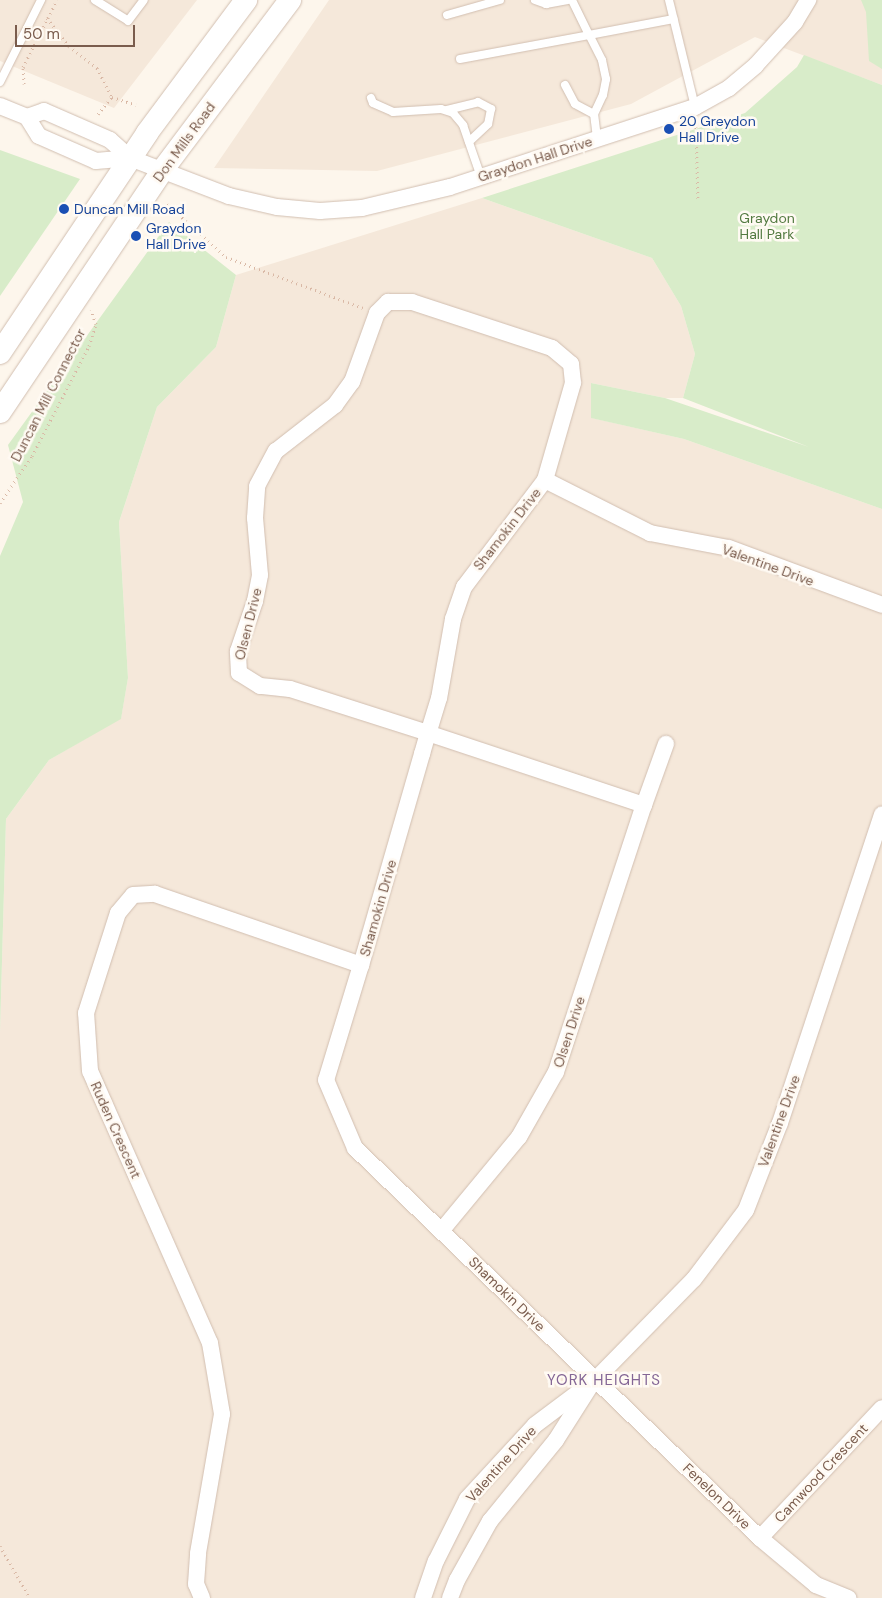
<!DOCTYPE html>
<style>
body{margin:0}
#map{position:relative;width:882px;height:1598px;overflow:hidden;background:#fdf6ec;font-family:"DM Sans",sans-serif}
div>[style]{position:absolute}
.residential>*{inset:0;background:#f5e8da}
.green>*{inset:0;background:#d8ecc9}
.path>*{height:3px;margin-top:-1.5px;transform-origin:0;background:repeating-linear-gradient(90deg,#d9b8a5 0 1px,transparent 0 5px)}
.roads{filter:drop-shadow(0 0 1px #d1beb0) drop-shadow(0 0 1px #d1beb0)}
.service>*{height:8px;margin:-4px;padding:0 4px;transform-origin:4px;border-radius:4px;background:#fff}
.minor>*{height:16px;margin:-8px;padding:0 8px;transform-origin:8px;border-radius:8px;background:#fff}
.secondary>*{height:22px;margin:-11px;padding:0 11px;transform-origin:11px;border-radius:11px;background:#fff}
.dots>*{width:14px;height:14px;translate:-50% -50%;box-sizing:border-box;border:2px solid #fffaf3;border-radius:50%}
span{translate:-50% -50%;white-space:nowrap;text-align:center;line-height:1.15;-webkit-text-stroke:5px #fffaf3;paint-order:stroke}
.transit-label{font-size:14px;color:#164399}
.left{translate:0 -50%;text-align:left}
.street-label{font-size:14px;color:#7a5c4d}
.park-label{font-size:14px;color:#537a41}
.neighbourhood-label{font-size:15px;color:#846695;letter-spacing:1px}
.scale{position:absolute;left:15px;top:25px;width:120px;height:22px;box-sizing:border-box;border:2px solid #7a5c4d;border-top:0;padding-left:6px;font-size:15px;line-height:18px;white-space:nowrap;color:#7a5c4d;-webkit-text-stroke:4px #fffaf3;paint-order:stroke}
</style>
<div id="map">
<div class="residential">
<i style="clip-path:polygon(0 0,197px 0,114px 108px,0 61px)"></i>
<i style="clip-path:polygon(329px 0,882px 0,882px 85px,755px 37px,631px 104px,377px 171px,214px 168px)"></i>
<i style="clip-path:polygon(482px 198px,652px 258px,681px 306px,695px 354px,683px 398px,665px 398px,591px 383px,592px 418px,684px 439px,882px 509px,882px 1598px,0 1598px,0 1033px,6px 819px,49px 760px,121px 718px,128px 678px,119px 522px,157px 407px,216px 347px,236px 275px)"></i>
</div>
<div class="green">
<i style="clip-path:polygon(861px 0,882px 0,882px 69px,869px 61px,866px 12px)"></i>
<i style="clip-path:polygon(804px 55px,882px 85px,882px 509px,684px 439px,591px 418px,591px 383px,665px 398px,809px 447px,683px 398px,695px 354px,681px 306px,652px 258px,482px 198px,745px 113px,797px 67px)"></i>
<i style="clip-path:polygon(0 150px,80px 179px,0 296px)"></i>
<i style="clip-path:polygon(169px 222px,236px 275px,216px 347px,157px 407px,119px 522px,128px 678px,121px 719px,49px 760px,6px 819px,0 1033px,0 556px,23px 502px,8px 445px)"></i>
</div>
<div class="path">
<i style="left:47px;top:18px;width:36px;rotate:52deg"></i>
<i style="left:69px;top:46px;width:36px;rotate:38deg"></i>
<i style="left:97px;top:68px;width:33px;rotate:63deg"></i>
<i style="left:112px;top:97px;width:25px;rotate:18deg"></i>
<i style="left:24px;top:84px;width:17px;rotate:-93deg"></i>
<i style="left:23px;top:67px;width:75px;rotate:-63.1deg"></i>
<i style="left:98px;top:114px;width:22px;rotate:-51deg"></i>
<i style="left:696px;top:127px;width:74px;rotate:88.5deg"></i>
<i style="left:167px;top:204px;width:79px;rotate:41.9deg"></i>
<i style="left:226px;top:257px;width:146px;rotate:20.4deg"></i>
<i style="left:0;top:503px;width:57px;rotate:-55.8deg"></i>
<i style="left:32px;top:456px;width:124px;rotate:-62.6deg"></i>
<i style="left:89px;top:346px;width:23px;rotate:-72deg"></i>
<i style="left:96px;top:324px;width:15px;rotate:-110deg"></i>
<i style="left:0;top:1546px;width:60px;rotate:60deg"></i>
</div>
<div class="roads">
<div class="service">
<i style="left:95px;top:0;width:39px;rotate:32deg"></i>
<i style="left:128px;top:21px;width:26px;rotate:-53deg"></i>
<i style="left:535px;top:0;width:12px;rotate:20deg"></i>
<i style="left:546px;top:4px;width:22px;rotate:-10deg"></i>
<i style="left:669px;top:0;width:110px;rotate:76.3deg"></i>
<i style="left:447px;top:15px;width:55px;rotate:-15.8deg"></i>
<i style="left:460px;top:59px;width:131px;rotate:-10.5deg"></i>
<i style="left:589px;top:35px;width:39px;rotate:-116deg"></i>
<i style="left:0;top:82px;width:92px;rotate:-63.4deg"></i>
<i style="left:565px;top:85px;width:21px;rotate:62deg"></i>
<i style="left:575px;top:104px;width:21px;rotate:28deg"></i>
<i style="left:371px;top:98px;width:5px;rotate:68deg"></i>
<i style="left:373px;top:103px;width:22px;rotate:24deg"></i>
<i style="left:393px;top:112px;width:48px;rotate:-3.6deg"></i>
<i style="left:441px;top:109px;width:13px;rotate:18deg"></i>
<i style="left:453px;top:113px;width:16px;rotate:50deg"></i>
<i style="left:463px;top:125px;width:55px;rotate:70.9deg"></i>
<i style="left:447px;top:110px;width:32px;rotate:-14deg"></i>
<i style="left:478px;top:102px;width:15px;rotate:28deg"></i>
<i style="left:491px;top:109px;width:15px;rotate:101deg"></i>
<i style="left:488px;top:124px;width:26px;rotate:137deg"></i>
<i style="left:597px;top:138px;width:24px;rotate:-97deg"></i>
<i style="left:594px;top:114px;width:21px;rotate:-65deg"></i>
<i style="left:603px;top:95px;width:16px;rotate:-79deg"></i>
<i style="left:606px;top:79px;width:19px;rotate:-102deg"></i>
<i style="left:602px;top:60px;width:28px;rotate:-117deg"></i>
<i style="left:589px;top:35px;width:86px;rotate:-10.7deg"></i>
</div>
<div class="minor">
<i style="left:0;top:106px;width:29px;rotate:22deg"></i>
<i style="left:27px;top:117px;width:22px;rotate:58deg"></i>
<i style="left:39px;top:136px;width:62px;rotate:23.7deg"></i>
<i style="left:96px;top:161px;width:34px;rotate:-5deg"></i>
<i style="left:27px;top:117px;width:18px;rotate:-19deg"></i>
<i style="left:44px;top:111px;width:72px;rotate:23.7deg"></i>
<i style="left:110px;top:140px;width:27px;rotate:42deg"></i>
<i style="left:130px;top:158px;width:106px;rotate:21deg"></i>
<i style="left:229px;top:196px;width:49px;rotate:12.9deg"></i>
<i style="left:277px;top:207px;width:43px;rotate:5.3deg"></i>
<i style="left:320px;top:211px;width:42px;rotate:-4.1deg"></i>
<i style="left:362px;top:208px;width:90px;rotate:-13.4deg"></i>
<i style="left:450px;top:187px;width:258px;rotate:-18.1deg"></i>
<i style="left:695px;top:107px;width:39px;rotate:-29deg"></i>
<i style="left:729px;top:88px;width:35px;rotate:-40deg"></i>
<i style="left:756px;top:65px;width:58px;rotate:-47.8deg"></i>
<i style="left:795px;top:22px;width:26px;rotate:-59deg"></i>
<i style="left:545px;top:480px;width:118px;rotate:26.8deg"></i>
<i style="left:650px;top:533px;width:80px;rotate:10.8deg"></i>
<i style="left:729px;top:548px;width:163px;rotate:20.4deg"></i>
<i style="left:644px;top:805px;width:65px;rotate:-70.2deg"></i>
<i style="left:442px;top:1230px;width:121px;rotate:-50.4deg"></i>
<i style="left:519px;top:1137px;width:75px;rotate:-60.4deg"></i>
<i style="left:556px;top:1072px;width:281px;rotate:-71.8deg"></i>
<i style="left:644px;top:805px;width:228px;rotate:-161.6deg"></i>
<i style="left:428px;top:733px;width:145px;rotate:-162.3deg"></i>
<i style="left:290px;top:689px;width:30px;rotate:-174deg"></i>
<i style="left:260px;top:686px;width:25px;rotate:-148deg"></i>
<i style="left:239px;top:673px;width:22px;rotate:-93deg"></i>
<i style="left:238px;top:651px;width:53px;rotate:-71.2deg"></i>
<i style="left:255px;top:601px;width:26px;rotate:-79deg"></i>
<i style="left:260px;top:575px;width:57px;rotate:-95deg"></i>
<i style="left:255px;top:518px;width:32px;rotate:-86deg"></i>
<i style="left:257px;top:486px;width:40px;rotate:-62deg"></i>
<i style="left:276px;top:451px;width:75px;rotate:-37.9deg"></i>
<i style="left:335px;top:405px;width:29px;rotate:-54deg"></i>
<i style="left:352px;top:382px;width:73px;rotate:-70.1deg"></i>
<i style="left:377px;top:313px;width:16px;rotate:-45deg"></i>
<i style="left:388px;top:302px;width:24px"></i>
<i style="left:412px;top:302px;width:147px;rotate:18.2deg"></i>
<i style="left:552px;top:348px;width:25px;rotate:40deg"></i>
<i style="left:571px;top:364px;width:19px;rotate:84deg"></i>
<i style="left:573px;top:383px;width:101px;rotate:106.1deg"></i>
<i style="left:545px;top:480px;width:134px;rotate:127.1deg"></i>
<i style="left:464px;top:587px;width:34px;rotate:109deg"></i>
<i style="left:453px;top:619px;width:80px;rotate:100deg"></i>
<i style="left:439px;top:698px;width:37px;rotate:107deg"></i>
<i style="left:428px;top:733px;width:22px;rotate:106deg"></i>
<i style="left:422px;top:754px;width:220px;rotate:106.1deg"></i>
<i style="left:361px;top:965px;width:120px;rotate:106.9deg"></i>
<i style="left:326px;top:1080px;width:74px;rotate:66.9deg"></i>
<i style="left:355px;top:1148px;width:562px;rotate:43.92deg"></i>
<i style="left:760px;top:1538px;width:73px;rotate:40deg"></i>
<i style="left:816px;top:1585px;width:35px;rotate:22deg"></i>
<i style="left:760px;top:1538px;width:178px;rotate:-46.8deg"></i>
<i style="left:202px;top:1598px;width:15px;rotate:-113deg"></i>
<i style="left:196px;top:1584px;width:31px;rotate:-86deg"></i>
<i style="left:198px;top:1553px;width:141px;rotate:-80.2deg"></i>
<i style="left:222px;top:1414px;width:72px;rotate:-99.6deg"></i>
<i style="left:210px;top:1343px;width:297px;rotate:-113.8deg"></i>
<i style="left:90px;top:1071px;width:58px;rotate:-93.9deg"></i>
<i style="left:86px;top:1013px;width:105px;rotate:-72.3deg"></i>
<i style="left:118px;top:913px;width:23px;rotate:-50deg"></i>
<i style="left:133px;top:895px;width:22px;rotate:-3deg"></i>
<i style="left:155px;top:894px;width:218px;rotate:19deg"></i>
<i style="left:423px;top:1598px;width:39px;rotate:-71deg"></i>
<i style="left:436px;top:1561px;width:69px;rotate:-63.4deg"></i>
<i style="left:467px;top:1499px;width:100px;rotate:-47.4deg"></i>
<i style="left:535px;top:1425px;width:75px;rotate:-36.9deg"></i>
<i style="left:595px;top:1380px;width:141px;rotate:-45.6deg"></i>
<i style="left:694px;top:1279px;width:86px;rotate:-53deg"></i>
<i style="left:746px;top:1210px;width:93px;rotate:-68.7deg"></i>
<i style="left:780px;top:1123px;width:325px;rotate:-71.7deg"></i>
<i style="left:450px;top:1598px;width:19px;rotate:-69deg"></i>
<i style="left:457px;top:1580px;width:68px;rotate:-60.8deg"></i>
<i style="left:490px;top:1521px;width:104px;rotate:-50.8deg"></i>
<i style="left:556px;top:1440px;width:62px;rotate:-57.6deg"></i>
</div>
<div class="secondary">
<i style="left:0;top:353px;width:265px;rotate:-56.2deg"></i>
<i style="left:147px;top:133px;width:166px;rotate:-53.3deg"></i>
<i style="left:0;top:412px;width:289px;rotate:-56.1deg"></i>
<i style="left:161px;top:172px;width:215px;rotate:-53.1deg"></i>
</div>
</div>
<div class="dots">
<i style="left:669px;top:129px;background:#1a4fb4"></i>
<i style="left:64px;top:209px;background:#1a4fb4"></i>
<i style="left:136px;top:236px;background:#1a4fb4"></i>
</div>
<div class="transit-label">
<span class="left" style="left:679px;top:129px">20 Greydon<br>Hall Drive</span>
<span class="left" style="left:74px;top:209px">Duncan Mill Road</span>
<span class="left" style="left:146px;top:236px">Graydon<br>Hall Drive</span>
</div>
<div class="street-label">
<span style="left:184px;top:142px;rotate:-54deg">Don Mills Road</span>
<span style="left:535px;top:159px;rotate:-18deg">Graydon Hall Drive</span>
<span style="left:48px;top:395px;rotate:-63deg">Duncan Mill Connector</span>
<span style="left:507px;top:529px;rotate:-52deg">Shamokin Drive</span>
<span style="left:768px;top:565px;rotate:20deg">Valentine Drive</span>
<span style="left:248px;top:624px;rotate:-76deg">Olsen Drive</span>
<span style="left:378px;top:908px;rotate:-74deg">Shamokin Drive</span>
<span style="left:569px;top:1032px;rotate:-72deg">Olsen Drive</span>
<span style="left:779px;top:1121px;rotate:-70deg">Valentine Drive</span>
<span style="left:116px;top:1130px;rotate:66deg">Ruden Crescent</span>
<span style="left:507px;top:1294px;rotate:44deg">Shamokin Drive</span>
<span style="left:501px;top:1464px;rotate:-48deg">Valentine Drive</span>
<span style="left:821px;top:1473px;rotate:-47deg">Camwood Crescent</span>
<span style="left:717px;top:1496px;rotate:44deg">Fenelon Drive</span>
</div>
<div class="park-label">
<span style="left:767px;top:226px">Graydon<br>Hall Park</span>
</div>
<div class="neighbourhood-label">
<span style="left:604px;top:1381px">YORK HEIGHTS</span>
</div>
<div class="scale">50 m</div>
</div>
